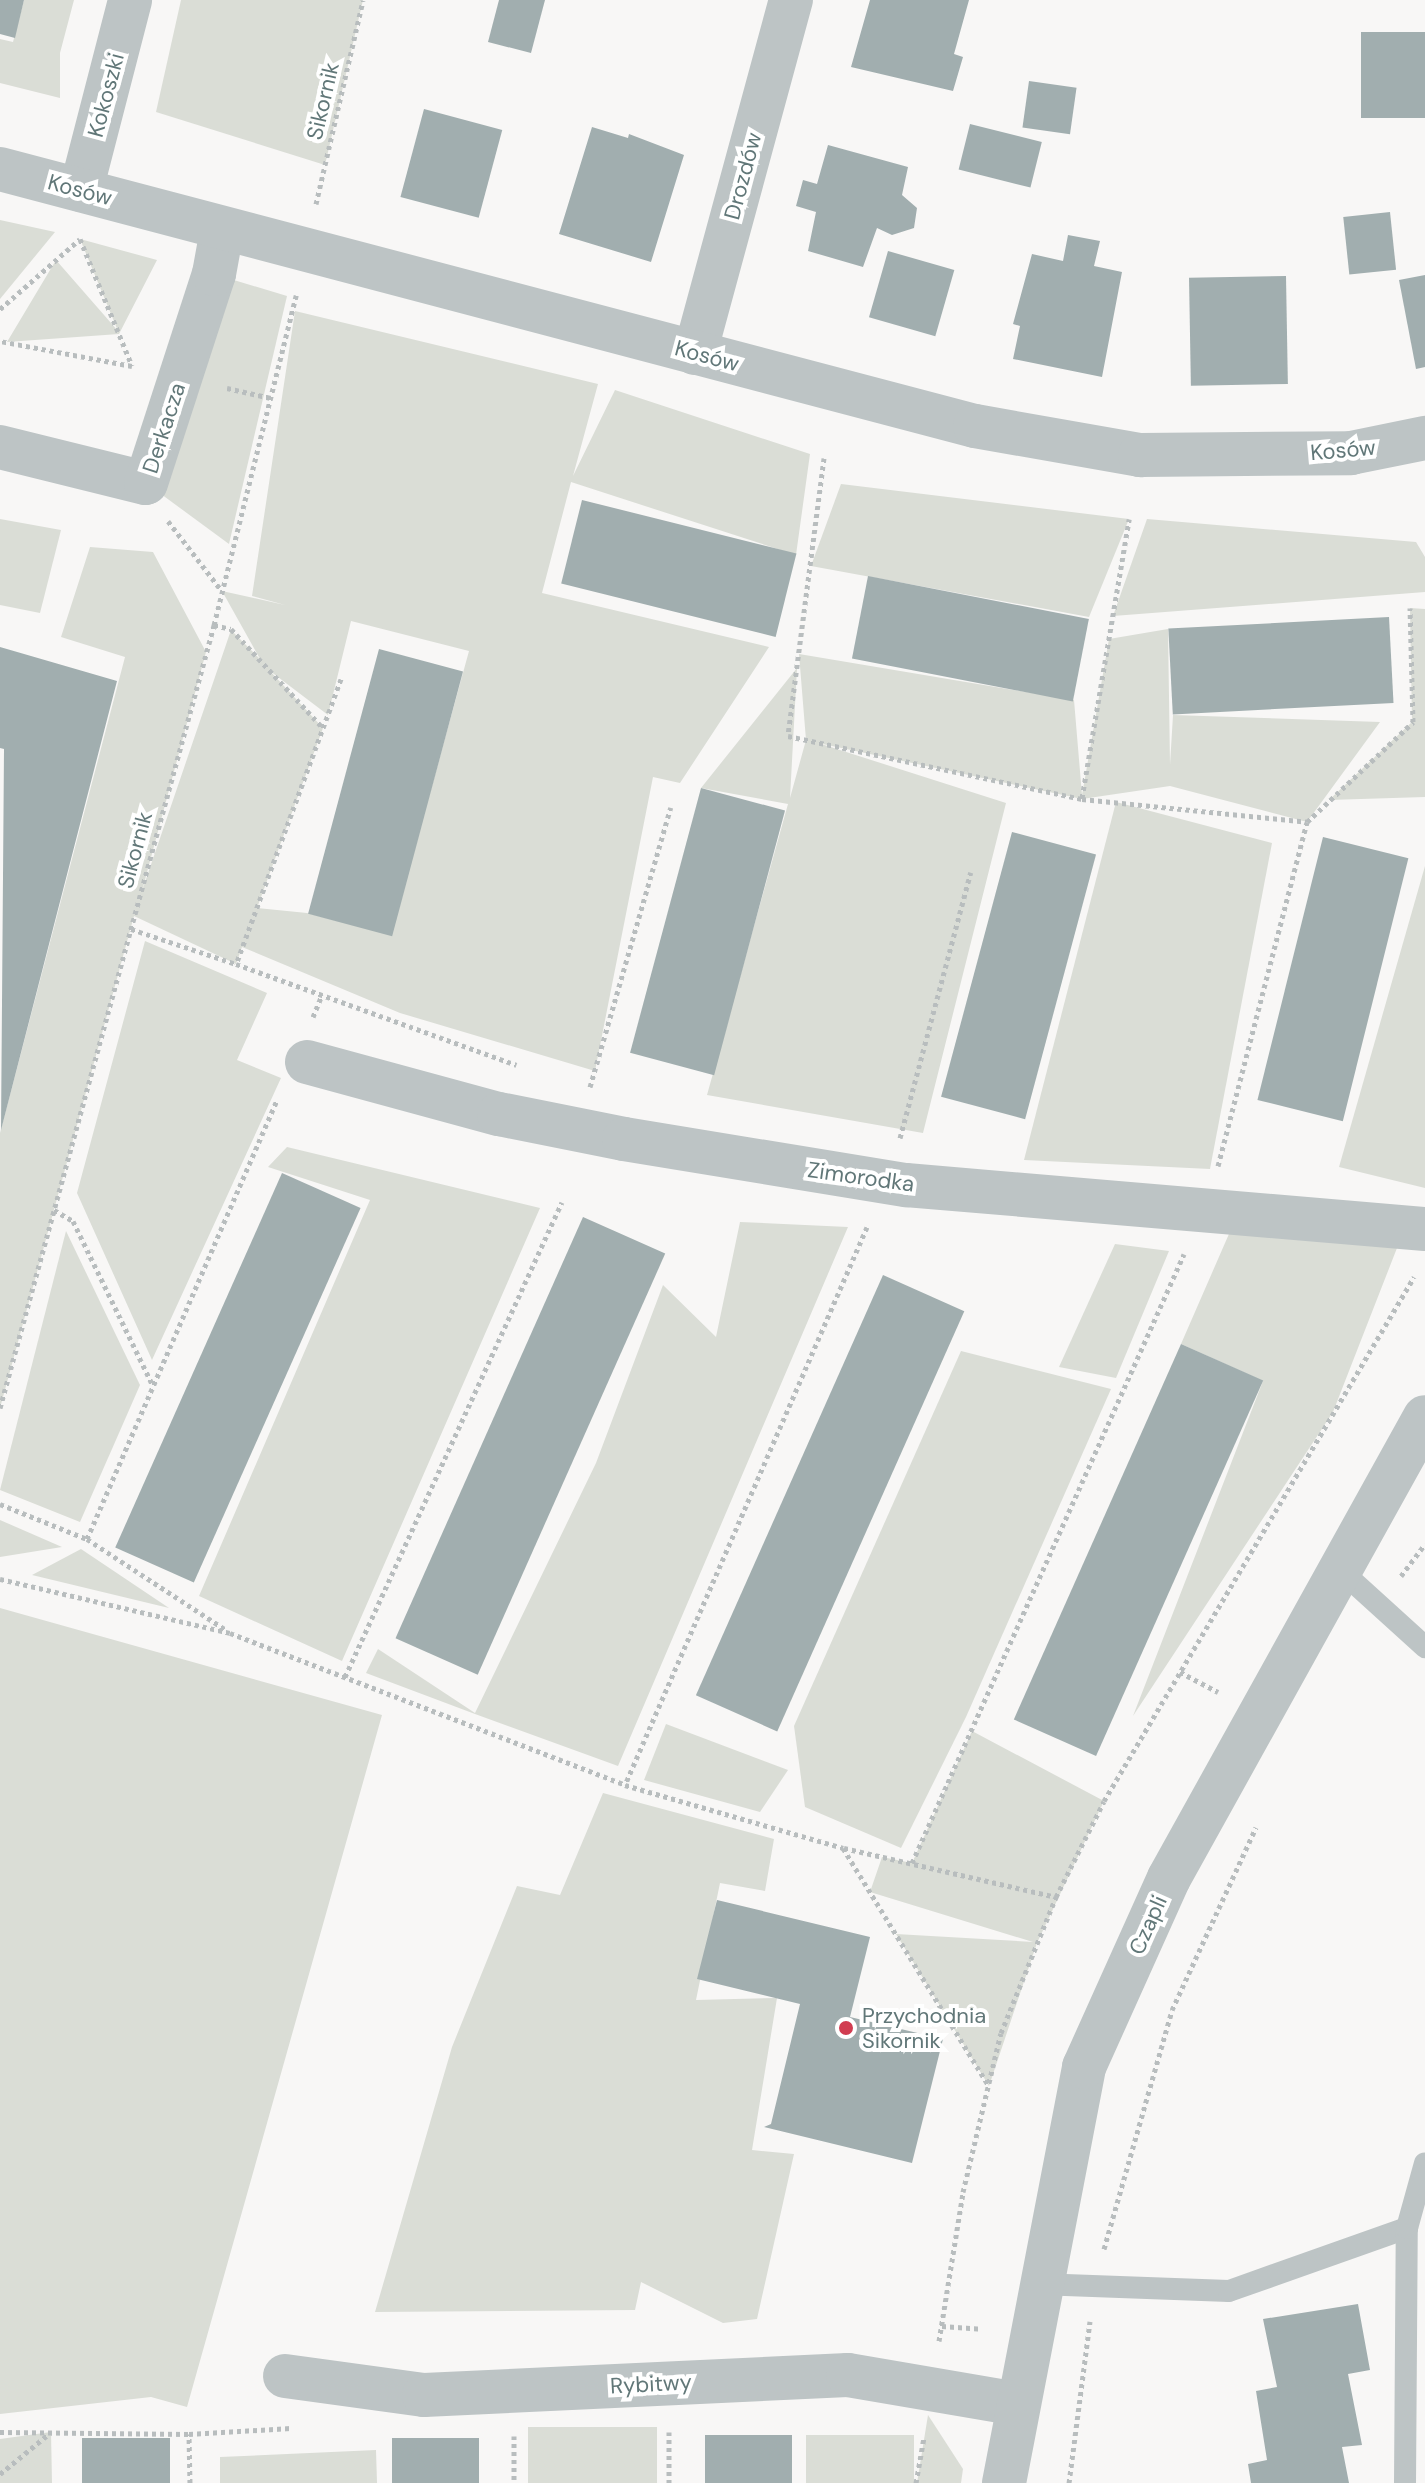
<!DOCTYPE html>
<meta charset="utf-8">
<style>
body{margin:0}
#map{position:relative;width:1425px;height:2483px;overflow:hidden;background:#f8f7f6;font-family:"DM Sans",sans-serif}
div>[style]{position:absolute}
.green>*{inset:0;background:#daddd6;transform-origin:0 0}
.building>*{inset:0;background:#a1aeaf;transform-origin:0 0}
.path>*{height:5px;margin-top:-2.5px;transform-origin:0;background:repeating-linear-gradient(90deg,#b8bdbe 0 4px,transparent 0 8px)}
.service>*{height:22px;margin:-11px;padding:0 11px;transform-origin:11px;border-radius:11px;background:#bdc4c5}
.minor>*{height:44px;margin:-22px;padding:0 22px;transform-origin:22px;border-radius:22px;background:#bdc4c5}
.tertiary>*{height:44px;margin:-22px;padding:0 22px;transform-origin:22px;border-radius:22px;background:#bdc4c5}
.dots>*{width:22px;height:22px;translate:-50% -50%;box-sizing:border-box;border:4px solid #fff;border-radius:50%}
span{translate:-50% -50%;white-space:nowrap;text-align:center;line-height:1.15;-webkit-text-stroke:8px #fff;paint-order:stroke}
.street-label{font-size:22px;color:#617778}
.poi-label{font-size:22px;color:#617778}
.left{translate:0 -50%;text-align:left}
</style>
<div id="map">
<div class="green">
<i style="clip-path:polygon(24px 0,74px 0,60px 53px,60px 98px,0 83px,0 39px,13px 42px)"></i>
<i style="clip-path:polygon(181px 0,363px 0,325px 165px,156px 112px)"></i>
<i style="clip-path:polygon(0 220px,55px 232px,0 299px)"></i>
<i style="clip-path:polygon(80px 239px,157px 260px,119px 334px,7px 342px,56px 260px,118px 331px)"></i>
<i style="clip-path:polygon(214px 274px,287px 296px,229px 544px,146px 483px)"></i>
<i style="clip-path:polygon(evenodd,295px 311px,598px 384px,573px 476px,615px 390px,810px 454px,796px 555px,571px 482px,542px 593px,769px 647px,680px 783px,653px 777px,595px 1071px,400px 1013px,242px 947px,236px 964px,134px 916px,0 1408px,0 1133px,125px 657px,61px 637px,90px 547px,153px 552px,206px 652px,142px 891px,231px 630px,260px 659px,222px 591px,285px 605px,252px 596px,295px 311px,351px 621px,469px 651px,391px 935px,307px 913px,257px 908px,323px 728px,270px 671px,328px 715px,351px 621px)"></i>
<i style="clip-path:polygon(841px 484px,1129px 519px,1089px 617px,811px 566px)"></i>
<i style="clip-path:polygon(0 519px,61px 530px,40px 613px,0 605px)"></i>
<i style="clip-path:polygon(1147px 519px,1416px 542px,1425px 557px,1425px 592px,1113px 616px)"></i>
<i style="clip-path:polygon(1410px 608px,1425px 609px,1425px 797px,1329px 800px,1412px 722px)"></i>
<i style="clip-path:polygon(1168px 629px,1170px 765px,1173px 715px,1380px 722px,1307px 822px,1170px 786px,1082px 799px,818px 743px,1006px 803px,923px 1133px,707px 1095px,788px 804px,701px 788px,797px 668px,790px 798px,806px 740px,799px 654px,1074px 700px,1082px 795px,1109px 639px)"></i>
<i style="clip-path:polygon(1116px 802px,1272px 843px,1210px 1169px,1024px 1160px)"></i>
<i style="clip-path:polygon(1425px 866px,1425px 1188px,1339px 1167px)"></i>
<i style="clip-path:polygon(145px 941px,267px 993px,237px 1060px,281px 1078px,152px 1360px,77px 1193px)"></i>
<i style="clip-path:polygon(287px 1147px,540px 1208px,342px 1661px,199px 1596px,370px 1200px,268px 1167px)"></i>
<i style="clip-path:polygon(740px 1222px,848px 1227px,618px 1766px,475px 1714px,366px 1673px,378px 1649px,475px 1713px,596px 1463px,663px 1285px,716px 1337px)"></i>
<i style="clip-path:polygon(1232px 1227px,1397px 1248px,1333px 1412px,1133px 1716px,1263px 1381px,1181px 1344px)"></i>
<i style="clip-path:polygon(66px 1231px,140px 1385px,80px 1522px,0 1490px)"></i>
<i style="clip-path:polygon(1115px 1244px,1169px 1251px,1116px 1378px,1059px 1367px)"></i>
<i style="clip-path:polygon(961px 1351px,1111px 1389px,966px 1717px,901px 1848px,805px 1807px,794px 1726px)"></i>
<i style="clip-path:polygon(0 1520px,62px 1547px,0 1557px)"></i>
<i style="clip-path:polygon(81px 1549px,169px 1608px,32px 1575px)"></i>
<i style="clip-path:polygon(0 1608px,382px 1715px,187px 2407px,151px 2397px,0 2414px)"></i>
<i style="clip-path:polygon(666px 1724px,788px 1770px,760px 1812px,644px 1780px)"></i>
<i style="clip-path:polygon(972px 1731px,1104px 1801px,1037px 1943px,989px 2086px,896px 1934px,1033px 1942px,870px 1892px,882px 1857px,912px 1863px)"></i>
<i style="clip-path:polygon(603px 1793px,774px 1839px,765px 1891px,720px 1883px,696px 2000px,777px 1998px,752px 2150px,794px 2154px,757px 2319px,723px 2323px,641px 2282px,635px 2310px,375px 2312px,452px 2047px,517px 1886px,560px 1895px)"></i>
<i style="clip-path:polygon(928px 2415px,963px 2469px,961px 2483px,917px 2483px)"></i>
<i style="left:657px;top:2427px;width:56px;height:129px;rotate:90deg"></i>
<i style="clip-path:polygon(51px 2432px,52px 2483px,0 2483px,0 2439px)"></i>
<i style="left:806px;top:2435px;width:108px;height:48px"></i>
<i style="clip-path:polygon(376px 2450px,377px 2483px,220px 2483px,220px 2457px)"></i>
</div>
<div class="building">
<i style="clip-path:polygon(0 0,24px 0,15px 38px,0 34px)"></i>
<i style="clip-path:polygon(499px 0,545px 0,531px 53px,488px 42px)"></i>
<i style="clip-path:polygon(870px 0,969px 0,954px 54px,963px 57px,953px 91px,851px 67px)"></i>
<i style="left:1425px;top:32px;width:86px;height:64px;rotate:90deg"></i>
<i style="left:1029px;top:81px;width:48px;height:47px;rotate:8deg"></i>
<i style="left:424px;top:109px;width:81px;height:91px;rotate:15deg"></i>
<i style="left:970px;top:124px;width:74px;height:47px;rotate:14deg"></i>
<i style="clip-path:polygon(592px 127px,628px 138px,629px 134px,684px 155px,651px 262px,559px 234px)"></i>
<i style="clip-path:polygon(828px 145px,908px 167px,902px 195px,917px 208px,914px 228px,892px 235px,877px 228px,863px 267px,808px 251px,816px 212px,796px 206px,803px 180px,817px 184px)"></i>
<i style="left:1390px;top:212px;width:58px;height:47px;rotate:84deg"></i>
<i style="clip-path:polygon(1068px 235px,1100px 241px,1094px 266px,1122px 272px,1102px 377px,1013px 359px,1020px 326px,1013px 324px,1032px 254px,1063px 261px)"></i>
<i style="left:888px;top:251px;width:69px;height:69px;rotate:16deg"></i>
<i style="clip-path:polygon(1425px 275px,1425px 367px,1416px 369px,1399px 280px)"></i>
<i style="left:1286px;top:276px;width:108px;height:97px;rotate:89deg"></i>
<i style="left:582px;top:500px;width:221px;height:86px;rotate:14deg"></i>
<i style="left:868px;top:576px;width:225px;height:84px;rotate:11deg"></i>
<i style="left:1389px;top:617px;width:86px;height:221px;rotate:87deg"></i>
<i style="clip-path:polygon(0 647px,117px 681px,1px 1130px,4px 749px,0 748px)"></i>
<i style="left:379px;top:649px;width:87px;height:274px;rotate:15deg"></i>
<i style="left:701px;top:788px;width:87px;height:274px;rotate:15deg"></i>
<i style="left:1012px;top:832px;width:87px;height:274px;rotate:15deg"></i>
<i style="left:1323px;top:837px;width:88px;height:271px;rotate:14deg"></i>
<i style="left:282px;top:1173px;width:86px;height:410px;rotate:24deg"></i>
<i style="left:583px;top:1217px;width:90px;height:461px;rotate:24deg"></i>
<i style="left:883px;top:1275px;width:89px;height:460px;rotate:24deg"></i>
<i style="left:1181px;top:1344px;width:90px;height:411px;rotate:24deg"></i>
<i style="clip-path:polygon(717px 1900px,870px 1937px,850px 2017px,943px 2039px,912px 2163px,764px 2127px,771px 2124px,800px 2004px,697px 1979px)"></i>
<i style="clip-path:polygon(1358px 2304px,1370px 2370px,1348px 2374px,1362px 2445px,1342px 2447px,1349px 2483px,1251px 2483px,1248px 2464px,1267px 2460px,1256px 2391px,1277px 2387px,1263px 2319px)"></i>
<i style="left:705px;top:2435px;width:87px;height:48px"></i>
<i style="left:82px;top:2438px;width:88px;height:45px"></i>
<i style="left:392px;top:2438px;width:87px;height:45px"></i>
</div>
<div class="path">
<i style="left:316px;top:204px;width:209px;rotate:-77deg"></i>
<i style="left:0;top:309px;width:106px;rotate:-41.2deg"></i>
<i style="left:80px;top:239px;width:137px;rotate:67.7deg"></i>
<i style="left:132px;top:366px;width:134px;rotate:-169.3deg"></i>
<i style="left:227px;top:388px;width:45px;rotate:12.8deg"></i>
<i style="left:824px;top:458px;width:280px;rotate:97.4deg"></i>
<i style="left:788px;top:736px;width:301px;rotate:12.1deg"></i>
<i style="left:1082px;top:799px;width:226px;rotate:5.8deg"></i>
<i style="left:168px;top:521px;width:88px;rotate:52.4deg"></i>
<i style="left:214px;top:625px;width:17px;rotate:13deg"></i>
<i style="left:231px;top:629px;width:135px;rotate:47.1deg"></i>
<i style="left:341px;top:679px;width:304px;rotate:110.2deg"></i>
<i style="left:236px;top:964px;width:298px;rotate:19.8deg"></i>
<i style="left:1082px;top:798px;width:283px;rotate:-80.4deg"></i>
<i style="left:131px;top:929px;width:111px;rotate:18.4deg"></i>
<i style="left:313px;top:1017px;width:24px;rotate:-68deg"></i>
<i style="left:590px;top:1087px;width:291px;rotate:-73.9deg"></i>
<i style="left:900px;top:1138px;width:275px;rotate:-75.1deg"></i>
<i style="left:1218px;top:1166px;width:355px;rotate:-75.5deg"></i>
<i style="left:1307px;top:822px;width:146px;rotate:-43.3deg"></i>
<i style="left:1413px;top:722px;width:114px;rotate:-91.5deg"></i>
<i style="left:54px;top:1210px;width:22px;rotate:30deg"></i>
<i style="left:73px;top:1221px;width:181px;rotate:64.1deg"></i>
<i style="left:867px;top:1227px;width:608px;rotate:113.45deg"></i>
<i style="left:625px;top:1785px;width:227px;rotate:16.1deg"></i>
<i style="left:843px;top:1848px;width:278px;rotate:58.5deg"></i>
<i style="left:0;top:1408px;width:812px;rotate:-74.71deg"></i>
<i style="left:214px;top:625px;width:340px;rotate:-76deg"></i>
<i style="left:0;top:1504px;width:94px;rotate:21.9deg"></i>
<i style="left:87px;top:1539px;width:166px;rotate:33.2deg"></i>
<i style="left:87px;top:1539px;width:479px;rotate:-66.6deg"></i>
<i style="left:1401px;top:1576px;width:40px;rotate:-53deg"></i>
<i style="left:0;top:1579px;width:236px;rotate:13.2deg"></i>
<i style="left:230px;top:1633px;width:423px;rotate:21deg"></i>
<i style="left:1180px;top:1672px;width:43px;rotate:27.8deg"></i>
<i style="left:345px;top:1677px;width:522px;rotate:-65.45deg"></i>
<i style="left:844px;top:1848px;width:218px;rotate:13deg"></i>
<i style="left:912px;top:1863px;width:667px;rotate:-65.93deg"></i>
<i style="left:1104px;top:2249px;width:248px;rotate:-74.1deg"></i>
<i style="left:1172px;top:2010px;width:201px;rotate:-65.3deg"></i>
<i style="left:942px;top:2326px;width:39px;rotate:4deg"></i>
<i style="left:939px;top:2341px;width:151px;rotate:-80.8deg"></i>
<i style="left:963px;top:2192px;width:163px;rotate:-76.6deg"></i>
<i style="left:1001px;top:2033px;width:147px;rotate:-68deg"></i>
<i style="left:1056px;top:1897px;width:107px;rotate:-63.4deg"></i>
<i style="left:1104px;top:1801px;width:609px;rotate:-59.39deg"></i>
<i style="left:0;top:2432px;width:189px;rotate:0.6deg"></i>
<i style="left:669px;top:2432px;width:51px;rotate:90deg"></i>
<i style="left:514px;top:2436px;width:47px;rotate:90deg"></i>
<i style="left:0;top:2474px;width:65px;rotate:-39.4deg"></i>
<i style="left:190px;top:2483px;width:49px;rotate:-91.2deg"></i>
<i style="left:189px;top:2434px;width:102px;rotate:-3.4deg"></i>
<i style="left:916px;top:2483px;width:47px;rotate:-80.1deg"></i>
<i style="left:1069px;top:2483px;width:163px;rotate:-82.6deg"></i>
</div>
<div class="service">
<i style="left:1338px;top:1568px;width:118px;rotate:42.2deg"></i>
<i style="left:1038px;top:2284px;width:191px;rotate:2.1deg"></i>
<i style="left:1229px;top:2291px;width:189px;rotate:-19.5deg"></i>
<i style="left:1405px;top:2483px;width:255px;rotate:-89.6deg"></i>
<i style="left:1407px;top:2228px;width:67px;rotate:-74.5deg"></i>
</div>
<div class="minor">
<i style="left:81px;top:190px;width:196px;rotate:-75.5deg"></i>
<i style="left:695px;top:353px;width:366px;rotate:-74.8deg"></i>
<i style="left:0;top:447px;width:150px;rotate:13.9deg"></i>
<i style="left:146px;top:483px;width:220px;rotate:-72deg"></i>
<i style="left:214px;top:274px;width:45px;rotate:-79.7deg"></i>
<i style="left:307px;top:1062px;width:199px;rotate:15.2deg"></i>
<i style="left:499px;top:1114px;width:127px;rotate:11.3deg"></i>
<i style="left:624px;top:1139px;width:286px;rotate:9.3deg"></i>
<i style="left:906px;top:1185px;width:521px;rotate:4.85deg"></i>
<i style="left:285px;top:2376px;width:140px;rotate:7.8deg"></i>
<i style="left:424px;top:2395px;width:424px;rotate:-2.7deg"></i>
<i style="left:848px;top:2375px;width:171px;rotate:9.7deg"></i>
</div>
<div class="tertiary">
<i style="left:0;top:169px;width:1008px;rotate:14.77deg"></i>
<i style="left:975px;top:426px;width:168px;rotate:10deg"></i>
<i style="left:1140px;top:455px;width:211px;rotate:-0.5deg"></i>
<i style="left:1351px;top:453px;width:76px;rotate:-11.5deg"></i>
<i style="left:1004px;top:2483px;width:424px;rotate:-79.1deg"></i>
<i style="left:1084px;top:2067px;width:207px;rotate:-65.8deg"></i>
<i style="left:1169px;top:1878px;width:527px;rotate:-60.96deg"></i>
</div>
<div class="dots">
<i style="left:846px;top:2028px;background:#d13d51"></i>
</div>
<div class="street-label">
<span style="left:106px;top:95px;rotate:-75deg">Kokoszki</span>
<span style="left:323px;top:101px;rotate:-77deg">Sikornik</span>
<span style="left:743px;top:176px;rotate:-75deg">Drozdów</span>
<span style="left:80px;top:190px;rotate:15deg">Kosów</span>
<span style="left:707px;top:356px;rotate:15deg">Kosów</span>
<span style="left:164px;top:428px;rotate:-72deg">Derkacza</span>
<span style="left:1343px;top:450px;rotate:-5deg">Kosów</span>
<span style="left:135px;top:850px;rotate:-75deg">Sikornik</span>
<span style="left:861px;top:1177px;rotate:8deg">Zimorodka</span>
<span style="left:1148px;top:1925px;rotate:-66deg">Czapli</span>
<span style="left:651px;top:2384px;rotate:-3deg">Rybitwy</span>
</div>
<div class="poi-label">
<span class="left" style="left:862px;top:2028px">Przychodnia<br>Sikornik</span>
</div>
</div>
